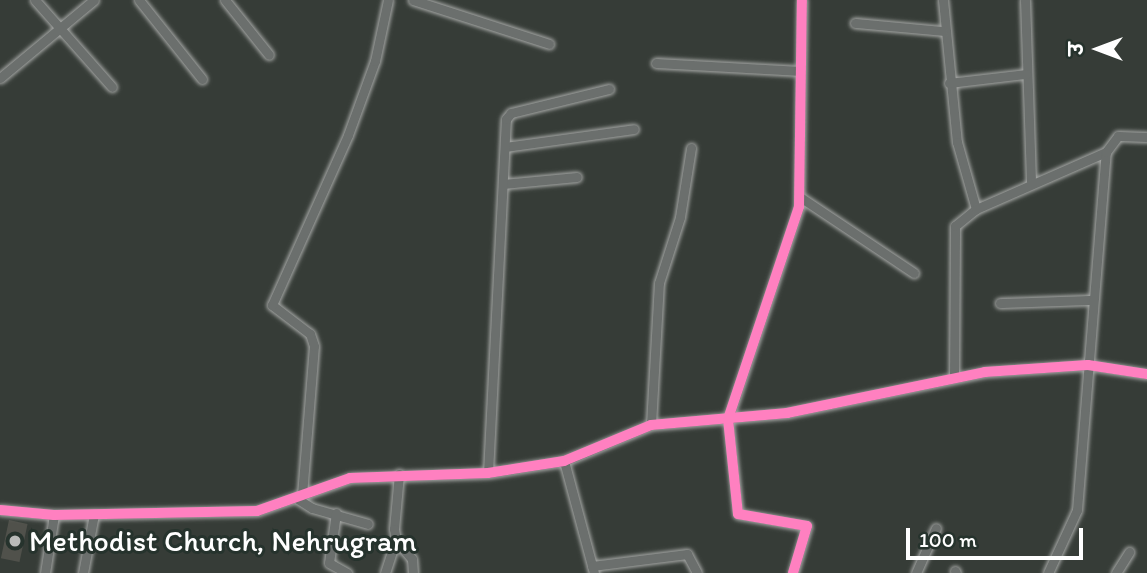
<!DOCTYPE html>
<meta charset="utf-8">
<style>
body{margin:0}
#map{position:relative;width:1147px;height:573px;overflow:hidden;background:#363c37;font-family:Itim,"Playpen Sans Deva",sans-serif}
div>[style]{position:absolute}
.building>*{inset:0;background:#50514b;transform-origin:0 0}
.roads{filter:drop-shadow(0 0 2px #a5a7a5) drop-shadow(0 0 2px #a5a7a5)}
.minor>*{height:9px;margin:-4.5px;padding:0 4.5px;transform-origin:4.5px;border-radius:4.5px;background:#6b6f6d}
.cycleway>*{height:10px;margin:-5px;padding:0 5px;transform-origin:5px;border-radius:5px;background:#ff80c0}
.dots>*{width:19px;height:19px;translate:-50% -50%;box-sizing:border-box;border:4px solid #26332d;border-radius:50%}
span{translate:-50% -50%;white-space:nowrap;text-align:center;line-height:1.15;-webkit-text-stroke:6px #26332d;paint-order:stroke}
.poi-label{font-size:30px;color:#fff}
.left{translate:0 -50%;text-align:left}
.north{position:absolute;left:1063px;top:14px;width:70px;height:70px;-webkit-text-stroke:5px #26332d;paint-order:stroke;rotate:270deg;font-size:19px;font-weight:700;line-height:28px;text-align:center;color:#fff}
.north::after{content:'';display:block;margin:auto;width:24px;height:32px;background:#fff;clip-path:polygon(50% 0,100% 100%,50% 72%,0 100%)}
.scale{position:absolute;left:906px;top:528px;width:177px;height:32px;box-sizing:border-box;border:4px solid #fff;border-top:0;padding-left:9px;font-size:21px;line-height:24px;white-space:nowrap;color:#fff;-webkit-text-stroke:5px #26332d;paint-order:stroke}
</style>
<div id="map">
<div class="building">
<i style="left:9px;top:520px;width:19px;height:39px;rotate:12deg"></i>
</div>
<div class="roads">
<div class="minor">
<i style="left:35px;top:0;width:116px;rotate:48.5deg"></i>
<i style="left:139px;top:0;width:101px;rotate:51.4deg"></i>
<i style="left:225px;top:0;width:70px;rotate:51.3deg"></i>
<i style="left:413px;top:0;width:143px;rotate:17.9deg"></i>
<i style="left:943px;top:0;width:143px;rotate:84.4deg"></i>
<i style="left:957px;top:142px;width:70px;rotate:74.2deg"></i>
<i style="left:1025px;top:0;width:182px;rotate:88.1deg"></i>
<i style="left:855px;top:23px;width:88px;rotate:5.2deg"></i>
<i style="left:656px;top:63px;width:145px;rotate:3.2deg"></i>
<i style="left:0;top:78px;width:122px;rotate:-39.7deg"></i>
<i style="left:949px;top:83px;width:78px;rotate:-6.7deg"></i>
<i style="left:505px;top:147px;width:130px;rotate:-7.9deg"></i>
<i style="left:503px;top:184px;width:74px;rotate:-5.4deg"></i>
<i style="left:800px;top:197px;width:137px;rotate:33.7deg"></i>
<i style="left:1000px;top:303px;width:91px;rotate:-1.9deg"></i>
<i style="left:954px;top:378px;width:152px;rotate:-89.6deg"></i>
<i style="left:955px;top:226px;width:27px;rotate:-39deg"></i>
<i style="left:976px;top:209px;width:142px;rotate:-23.7deg"></i>
<i style="left:651px;top:425px;width:142px;rotate:-86.8deg"></i>
<i style="left:659px;top:283px;width:69px;rotate:-72.3deg"></i>
<i style="left:680px;top:217px;width:70px;rotate:-80.9deg"></i>
<i style="left:564px;top:461px;width:116px;rotate:75deg"></i>
<i style="left:488px;top:473px;width:354px;rotate:-87.1deg"></i>
<i style="left:506px;top:119px;width:8px;rotate:-50deg"></i>
<i style="left:511px;top:113px;width:101px;rotate:-13.8deg"></i>
<i style="left:399px;top:474px;width:55px;rotate:95.2deg"></i>
<i style="left:394px;top:529px;width:11px;rotate:80deg"></i>
<i style="left:396px;top:540px;width:25px;rotate:50deg"></i>
<i style="left:412px;top:559px;width:14px;rotate:86deg"></i>
<i style="left:302px;top:495px;width:149px;rotate:-85.4deg"></i>
<i style="left:314px;top:346px;width:13px;rotate:-108deg"></i>
<i style="left:310px;top:334px;width:48px;rotate:-142.7deg"></i>
<i style="left:272px;top:305px;width:186px;rotate:-65.9deg"></i>
<i style="left:348px;top:135px;width:79px;rotate:-70deg"></i>
<i style="left:375px;top:61px;width:62px;rotate:-78deg"></i>
<i style="left:296px;top:498px;width:19px;rotate:32deg"></i>
<i style="left:312px;top:508px;width:58px;rotate:15.9deg"></i>
<i style="left:0;top:510px;width:54px;rotate:5.3deg"></i>
<i style="left:54px;top:515px;width:203px;rotate:-1.1deg"></i>
<i style="left:257px;top:511px;width:99px;rotate:-19.5deg"></i>
<i style="left:350px;top:478px;width:138px;rotate:-2.1deg"></i>
<i style="left:488px;top:473px;width:77px;rotate:-9deg"></i>
<i style="left:564px;top:461px;width:94px;rotate:-22.5deg"></i>
<i style="left:651px;top:425px;width:137px;rotate:-5deg"></i>
<i style="left:787px;top:413px;width:202px;rotate:-11.7deg"></i>
<i style="left:985px;top:372px;width:103px;rotate:-3.9deg"></i>
<i style="left:1088px;top:365px;width:60px;rotate:8.7deg"></i>
<i style="left:336px;top:513px;width:50px;rotate:98deg"></i>
<i style="left:329px;top:563px;width:21px;rotate:29deg"></i>
<i style="left:592px;top:566px;width:96px;rotate:-7.2deg"></i>
<i style="left:687px;top:554px;width:21px;rotate:62deg"></i>
<i style="left:955px;top:571px;width:2px;rotate:63deg"></i>
<i style="left:45px;top:573px;width:59px;rotate:-81.2deg"></i>
<i style="left:83px;top:573px;width:60px;rotate:-79.4deg"></i>
<i style="left:385px;top:573px;width:35px;rotate:-72deg"></i>
<i style="left:793px;top:573px;width:49px;rotate:-73.4deg"></i>
<i style="left:807px;top:526px;width:70px;rotate:-170.1deg"></i>
<i style="left:738px;top:514px;width:96px;rotate:-96deg"></i>
<i style="left:728px;top:419px;width:224px;rotate:-71.5deg"></i>
<i style="left:799px;top:207px;width:207px;rotate:-89.2deg"></i>
<i style="left:916px;top:573px;width:49px;rotate:-66deg"></i>
<i style="left:1048px;top:573px;width:69px;rotate:-65.3deg"></i>
<i style="left:1077px;top:510px;width:359px;rotate:-85.4deg"></i>
<i style="left:1106px;top:152px;width:20px;rotate:-53deg"></i>
<i style="left:1118px;top:136px;width:29px;rotate:2deg"></i>
<i style="left:1116px;top:573px;width:25px;rotate:-58deg"></i>
</div>
</div>
<div class="cycleway">
<i style="left:0;top:510px;width:54px;rotate:5.3deg"></i>
<i style="left:54px;top:515px;width:203px;rotate:-1.1deg"></i>
<i style="left:257px;top:511px;width:99px;rotate:-19.5deg"></i>
<i style="left:350px;top:478px;width:138px;rotate:-2.1deg"></i>
<i style="left:488px;top:473px;width:77px;rotate:-9deg"></i>
<i style="left:564px;top:461px;width:94px;rotate:-22.5deg"></i>
<i style="left:651px;top:425px;width:137px;rotate:-5deg"></i>
<i style="left:787px;top:413px;width:202px;rotate:-11.7deg"></i>
<i style="left:985px;top:372px;width:103px;rotate:-3.9deg"></i>
<i style="left:1088px;top:365px;width:60px;rotate:8.7deg"></i>
<i style="left:793px;top:573px;width:49px;rotate:-73.4deg"></i>
<i style="left:807px;top:526px;width:70px;rotate:-170.1deg"></i>
<i style="left:738px;top:514px;width:96px;rotate:-96deg"></i>
<i style="left:728px;top:419px;width:224px;rotate:-71.5deg"></i>
<i style="left:799px;top:207px;width:207px;rotate:-89.2deg"></i>
</div>
<div class="dots">
<i style="left:15px;top:541px;background:#b9bbb9"></i>
</div>
<div class="poi-label">
<span class="left" style="left:29px;top:541px">Methodist Church, Nehrugram</span>
</div>
<div class="north">उ</div>
<div class="scale">100 m</div>
</div>
